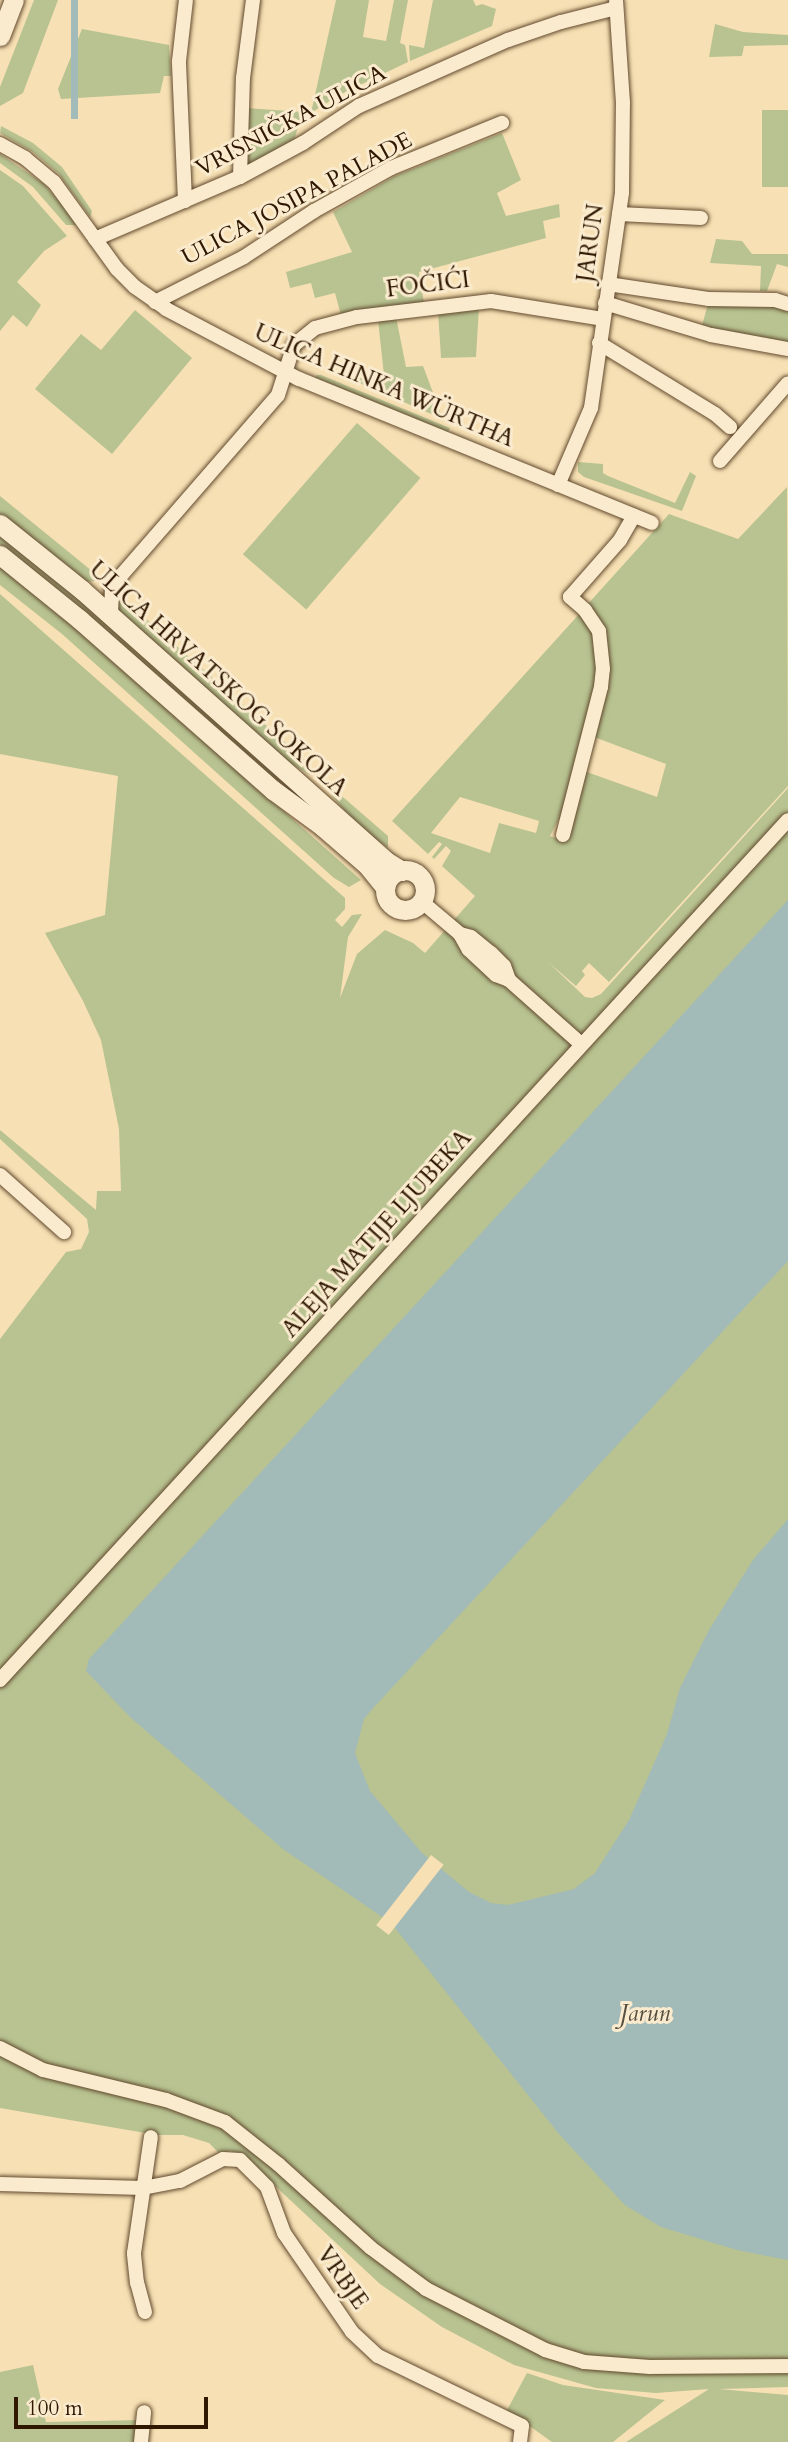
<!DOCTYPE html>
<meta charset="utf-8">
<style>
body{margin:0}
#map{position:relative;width:788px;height:2442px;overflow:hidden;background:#f7e0b4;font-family:Cardo,serif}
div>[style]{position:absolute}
.green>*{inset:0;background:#b8c391;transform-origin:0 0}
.water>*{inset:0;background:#a2bab8;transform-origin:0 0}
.pier>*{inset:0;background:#f7e0b4;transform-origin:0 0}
.roads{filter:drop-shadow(0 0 2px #61492d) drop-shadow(0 0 2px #61492d)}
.street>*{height:14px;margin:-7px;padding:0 7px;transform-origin:7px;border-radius:7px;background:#faebce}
.secondary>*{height:19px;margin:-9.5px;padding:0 9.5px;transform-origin:9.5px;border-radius:9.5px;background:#faebce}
.secondary>.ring{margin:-9.5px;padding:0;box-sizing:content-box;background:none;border:19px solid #faebce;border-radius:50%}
span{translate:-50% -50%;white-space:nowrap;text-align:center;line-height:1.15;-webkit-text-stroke:6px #faebce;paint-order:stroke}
.street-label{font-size:23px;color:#2f1700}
.water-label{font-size:24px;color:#575040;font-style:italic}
.scale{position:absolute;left:14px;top:2397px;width:194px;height:32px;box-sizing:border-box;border:4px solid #2f1700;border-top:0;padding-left:9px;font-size:21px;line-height:24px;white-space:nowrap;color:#2f1700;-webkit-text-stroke:5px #faebce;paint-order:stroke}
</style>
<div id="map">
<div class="green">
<i style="clip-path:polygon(34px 0,58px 0,23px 93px,0 106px,0 87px)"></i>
<i style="clip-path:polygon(336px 0,369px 0,363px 37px,386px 41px,394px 0,408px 0,400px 43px,405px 45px,408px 62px,339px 95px,311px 113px)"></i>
<i style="clip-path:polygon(433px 0,473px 0,476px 6px,482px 4px,496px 9px,492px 26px,410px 61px,409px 45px,424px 48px)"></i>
<i style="clip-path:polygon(715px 24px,743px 32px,788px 35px,788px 45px,744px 46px,742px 56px,709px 57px)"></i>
<i style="clip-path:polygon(82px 29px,169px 45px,171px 76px,164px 76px,160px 93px,61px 99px,58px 89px)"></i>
<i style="clip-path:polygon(247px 108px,302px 112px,293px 145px,247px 165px)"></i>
<i style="left:762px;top:110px;width:26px;height:77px"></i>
<i style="clip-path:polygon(1px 126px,33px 143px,62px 167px,92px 211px,90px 217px,59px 174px,33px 152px,0 133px)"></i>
<i style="clip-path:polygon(502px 133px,521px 180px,497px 193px,506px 216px,559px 204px,560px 217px,543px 221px,546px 238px,419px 272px,424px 303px,341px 315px,335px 293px,315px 298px,311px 283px,290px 288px,286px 272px,352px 252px,333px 212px,395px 176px)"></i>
<i style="clip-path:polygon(0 154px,44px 184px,79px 225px,66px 225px,33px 187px,0 163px)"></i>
<i style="clip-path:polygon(0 170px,23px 186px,67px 236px,44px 251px,17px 282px,41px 305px,27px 327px,13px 315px,0 331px)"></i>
<i style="clip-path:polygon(716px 239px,742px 241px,752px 254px,788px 254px,788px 267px,777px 264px,767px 291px,760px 291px,761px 266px,710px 263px)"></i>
<i style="clip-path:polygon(759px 303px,788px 310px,788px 354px,701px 329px,708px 304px)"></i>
<i style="clip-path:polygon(479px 307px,476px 357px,441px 358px,438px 311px)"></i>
<i style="clip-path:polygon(135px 310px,192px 358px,112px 454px,35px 389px,81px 334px,101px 350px)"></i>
<i style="clip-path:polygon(396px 317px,406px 367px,423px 366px,443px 419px,350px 379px,384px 375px,378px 320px)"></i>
<i style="clip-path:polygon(317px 375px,321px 375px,450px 428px,447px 434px,314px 379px)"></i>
<i style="left:357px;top:423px;width:84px;height:174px;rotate:41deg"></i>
<i style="clip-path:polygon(578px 462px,603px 464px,603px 473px,608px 476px,675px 503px,690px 472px,696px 476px,682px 511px,584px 477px,578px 472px)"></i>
<i style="clip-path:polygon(evenodd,787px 487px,788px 786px,609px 982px,589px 963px,582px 971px,585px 975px,576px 986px,548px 962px,585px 997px,592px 998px,601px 994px,788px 788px,788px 2387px,719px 2389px,788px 2395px,788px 2442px,626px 2442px,709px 2389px,656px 2393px,596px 2388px,514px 2365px,442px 2327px,380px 2284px,273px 2184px,232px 2151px,219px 2153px,209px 2143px,183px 2135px,157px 2135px,0 2108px,0 1339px,66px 1252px,81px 1249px,89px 1232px,87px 1219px,0 1139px,0 1130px,96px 1210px,97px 1191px,121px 1191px,119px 1129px,101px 1040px,83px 1001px,45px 933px,105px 915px,118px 776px,0 754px,0 594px,345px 898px,345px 909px,335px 920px,342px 927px,352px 915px,362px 914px,348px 937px,340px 998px,357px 954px,385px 930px,413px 943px,425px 953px,475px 896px,442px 866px,451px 851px,446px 846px,434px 859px,432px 857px,442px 844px,439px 842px,428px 854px,392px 821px,581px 612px,595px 636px,598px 680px,563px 811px,550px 836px,565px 841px,584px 771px,657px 797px,666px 764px,594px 737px,605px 688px,605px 643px,598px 620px,587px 605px,669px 514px,738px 539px,787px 487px,460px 797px,539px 821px,536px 833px,499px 823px,490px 853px,431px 833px,460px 797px)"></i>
<i style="clip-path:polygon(0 496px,103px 580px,86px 582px,0 516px)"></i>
<i style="clip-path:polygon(0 532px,42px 565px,334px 823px,308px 809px,0 544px)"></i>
<i style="clip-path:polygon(0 563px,234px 767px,361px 880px,349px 887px,334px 878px,62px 634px,0 585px)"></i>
<i style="clip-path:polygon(117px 593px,306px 761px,310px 768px,310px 775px,282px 758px,117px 610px)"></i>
<i style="clip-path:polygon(336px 791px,388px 836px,388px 848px,359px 827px,332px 796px)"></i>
<i style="clip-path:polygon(33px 2365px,46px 2422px,140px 2420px,136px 2442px,0 2442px,0 2372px)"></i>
<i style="clip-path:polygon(527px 2373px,563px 2385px,665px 2400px,613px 2442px,552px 2442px,507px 2410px)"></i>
</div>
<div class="water">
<i style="left:71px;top:0;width:7px;height:119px"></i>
<i style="clip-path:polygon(788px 900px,788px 1261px,374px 1707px,364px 1719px,355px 1753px,370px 1791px,397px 1823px,422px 1853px,469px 1892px,491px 1903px,508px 1905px,574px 1889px,595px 1873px,629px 1820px,667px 1734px,680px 1688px,709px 1630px,753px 1560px,788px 1519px,788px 2260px,737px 2250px,661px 2227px,625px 2205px,559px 2134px,391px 1923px,283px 1849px,130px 1717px,86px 1671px,89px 1659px)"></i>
</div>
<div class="pier">
<i style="left:431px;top:1855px;width:16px;height:89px;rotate:38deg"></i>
</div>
<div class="roads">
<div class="street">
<i style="left:0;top:144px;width:29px;rotate:29deg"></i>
<i style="left:25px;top:158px;width:38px;rotate:40deg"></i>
<i style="left:54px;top:182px;width:107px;rotate:54.1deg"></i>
<i style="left:117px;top:269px;width:25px;rotate:45deg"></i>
<i style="left:135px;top:287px;width:38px;rotate:35deg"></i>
<i style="left:166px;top:309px;width:150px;rotate:27.8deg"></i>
<i style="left:299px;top:379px;width:381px;rotate:22.2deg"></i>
<i style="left:240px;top:177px;width:99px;rotate:-88.3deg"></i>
<i style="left:243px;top:78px;width:79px;rotate:-82.7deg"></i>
<i style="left:185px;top:201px;width:140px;rotate:-92.5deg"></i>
<i style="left:179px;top:61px;width:61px;rotate:-83.5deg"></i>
<i style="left:619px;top:214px;width:82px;rotate:2.8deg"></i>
<i style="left:95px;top:239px;width:158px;rotate:-23.2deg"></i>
<i style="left:240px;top:177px;width:72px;rotate:-28.4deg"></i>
<i style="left:303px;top:143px;width:67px;rotate:-33.5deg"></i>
<i style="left:359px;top:106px;width:163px;rotate:-23.9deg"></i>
<i style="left:508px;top:40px;width:56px;rotate:-18.8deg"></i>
<i style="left:561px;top:22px;width:57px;rotate:-14.3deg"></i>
<i style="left:608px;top:284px;width:101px;rotate:8.5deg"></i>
<i style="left:708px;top:299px;width:67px;rotate:0.9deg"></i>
<i style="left:775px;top:300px;width:14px;rotate:17deg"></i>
<i style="left:155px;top:302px;width:100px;rotate:-26.8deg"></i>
<i style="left:244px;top:257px;width:84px;rotate:-33.3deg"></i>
<i style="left:314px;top:211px;width:88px;rotate:-29.2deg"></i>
<i style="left:391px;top:168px;width:120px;rotate:-22.1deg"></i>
<i style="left:605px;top:303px;width:111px;rotate:16.8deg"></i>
<i style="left:711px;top:335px;width:77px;rotate:10.4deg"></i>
<i style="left:599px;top:343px;width:136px;rotate:31.5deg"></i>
<i style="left:715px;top:414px;width:20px;rotate:41deg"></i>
<i style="left:720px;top:461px;width:103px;rotate:-48.9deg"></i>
<i style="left:558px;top:485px;width:84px;rotate:-66.8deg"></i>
<i style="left:591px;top:408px;width:217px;rotate:-81.8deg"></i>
<i style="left:622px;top:193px;width:90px;rotate:-89.4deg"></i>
<i style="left:623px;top:103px;width:102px;rotate:-93.9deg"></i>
<i style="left:111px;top:615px;width:29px;rotate:-88deg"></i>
<i style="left:112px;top:586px;width:253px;rotate:-49deg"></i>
<i style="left:278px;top:395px;width:52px;rotate:-72.3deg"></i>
<i style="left:294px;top:345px;width:27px;rotate:-39deg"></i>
<i style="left:315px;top:328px;width:43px;rotate:-14.7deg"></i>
<i style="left:357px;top:317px;width:135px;rotate:-6.8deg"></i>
<i style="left:491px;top:301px;width:113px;rotate:9.1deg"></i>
<i style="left:563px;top:835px;width:153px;rotate:-75.6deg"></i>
<i style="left:601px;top:687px;width:18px;rotate:-84deg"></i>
<i style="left:603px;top:669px;width:38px;rotate:-96deg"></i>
<i style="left:599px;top:631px;width:25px;rotate:-124deg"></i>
<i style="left:585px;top:610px;width:20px;rotate:-139deg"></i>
<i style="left:570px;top:597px;width:76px;rotate:-48.7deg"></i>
<i style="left:620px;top:540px;width:28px;rotate:-60deg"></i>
<i style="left:421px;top:901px;width:51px;rotate:40.2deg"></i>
<i style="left:460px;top:934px;width:18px;rotate:61deg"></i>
<i style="left:469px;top:950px;width:37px;rotate:43deg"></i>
<i style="left:496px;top:975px;width:14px;rotate:21deg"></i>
<i style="left:509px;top:980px;width:96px;rotate:41.6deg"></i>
<i style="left:460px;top:934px;width:11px;rotate:15deg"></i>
<i style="left:471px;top:937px;width:26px;rotate:39deg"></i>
<i style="left:491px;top:953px;width:18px;rotate:45deg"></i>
<i style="left:504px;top:966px;width:15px;rotate:70deg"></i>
<i style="left:0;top:1175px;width:86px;rotate:41.7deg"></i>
<i style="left:0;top:1680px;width:1166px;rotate:-47.5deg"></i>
<i style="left:0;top:2048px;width:48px;rotate:27.1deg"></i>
<i style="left:43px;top:2070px;width:127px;rotate:13.7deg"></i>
<i style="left:166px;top:2100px;width:63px;rotate:20.4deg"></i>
<i style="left:225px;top:2122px;width:68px;rotate:38.4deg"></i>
<i style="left:278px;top:2164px;width:125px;rotate:42.1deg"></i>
<i style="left:371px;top:2248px;width:69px;rotate:36.7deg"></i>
<i style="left:426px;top:2289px;width:134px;rotate:27.1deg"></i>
<i style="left:545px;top:2350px;width:41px;rotate:17.1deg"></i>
<i style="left:584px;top:2362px;width:66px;rotate:4.3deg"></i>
<i style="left:650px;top:2367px;width:138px;rotate:-0.4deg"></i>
<i style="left:0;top:2184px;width:143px;rotate:1.6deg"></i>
<i style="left:143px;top:2188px;width:38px;rotate:-11deg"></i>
<i style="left:180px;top:2181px;width:48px;rotate:-27.1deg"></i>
<i style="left:223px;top:2159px;width:17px;rotate:3deg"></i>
<i style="left:240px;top:2160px;width:38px;rotate:45deg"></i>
<i style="left:267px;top:2187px;width:49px;rotate:69.7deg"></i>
<i style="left:284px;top:2233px;width:120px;rotate:55.5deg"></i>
<i style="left:352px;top:2332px;width:35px;rotate:43deg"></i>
<i style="left:378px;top:2356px;width:160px;rotate:25.9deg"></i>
<i style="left:522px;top:2426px;width:16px;rotate:97deg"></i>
<i style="left:145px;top:2312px;width:30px;rotate:-105deg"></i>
<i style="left:137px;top:2283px;width:30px;rotate:-96deg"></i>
<i style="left:134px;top:2253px;width:117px;rotate:-81.7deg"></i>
<i style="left:141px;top:2442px;width:30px;rotate:-84deg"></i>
</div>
<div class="secondary">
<i style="left:0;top:36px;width:39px;rotate:-69deg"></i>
<i style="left:0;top:524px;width:105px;rotate:38.8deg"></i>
<i style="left:82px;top:590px;width:407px;rotate:41.7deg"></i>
<i style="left:386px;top:861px;width:19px;rotate:32deg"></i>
<i style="left:0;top:555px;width:102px;rotate:39deg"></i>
<i style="left:79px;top:619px;width:259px;rotate:41.4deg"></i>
<i style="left:273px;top:790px;width:61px;rotate:36.3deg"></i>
<i style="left:322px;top:826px;width:60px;rotate:40.9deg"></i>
<i style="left:367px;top:865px;width:28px;rotate:51deg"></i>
<i class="ring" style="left:385px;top:870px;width:21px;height:21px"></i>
</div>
</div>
<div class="street-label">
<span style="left:291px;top:121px;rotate:-28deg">VRISNIČKA ULICA</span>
<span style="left:297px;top:199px;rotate:-28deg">ULICA JOSIPA PALADE</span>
<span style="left:591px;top:243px;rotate:-82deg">JARUN</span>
<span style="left:428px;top:285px;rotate:-7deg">FOČIĆI</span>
<span style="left:384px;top:386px;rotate:23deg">ULICA HINKA WÜRTHA</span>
<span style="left:218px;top:679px;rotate:42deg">ULICA HRVATSKOG SOKOLA</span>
<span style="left:377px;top:1234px;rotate:-48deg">ALEJA MATIJE LJUBEKA</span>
<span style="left:342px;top:2278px;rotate:55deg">VRBJE</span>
</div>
<div class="water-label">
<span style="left:645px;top:2014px">Jarun</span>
</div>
<div class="scale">100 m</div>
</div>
